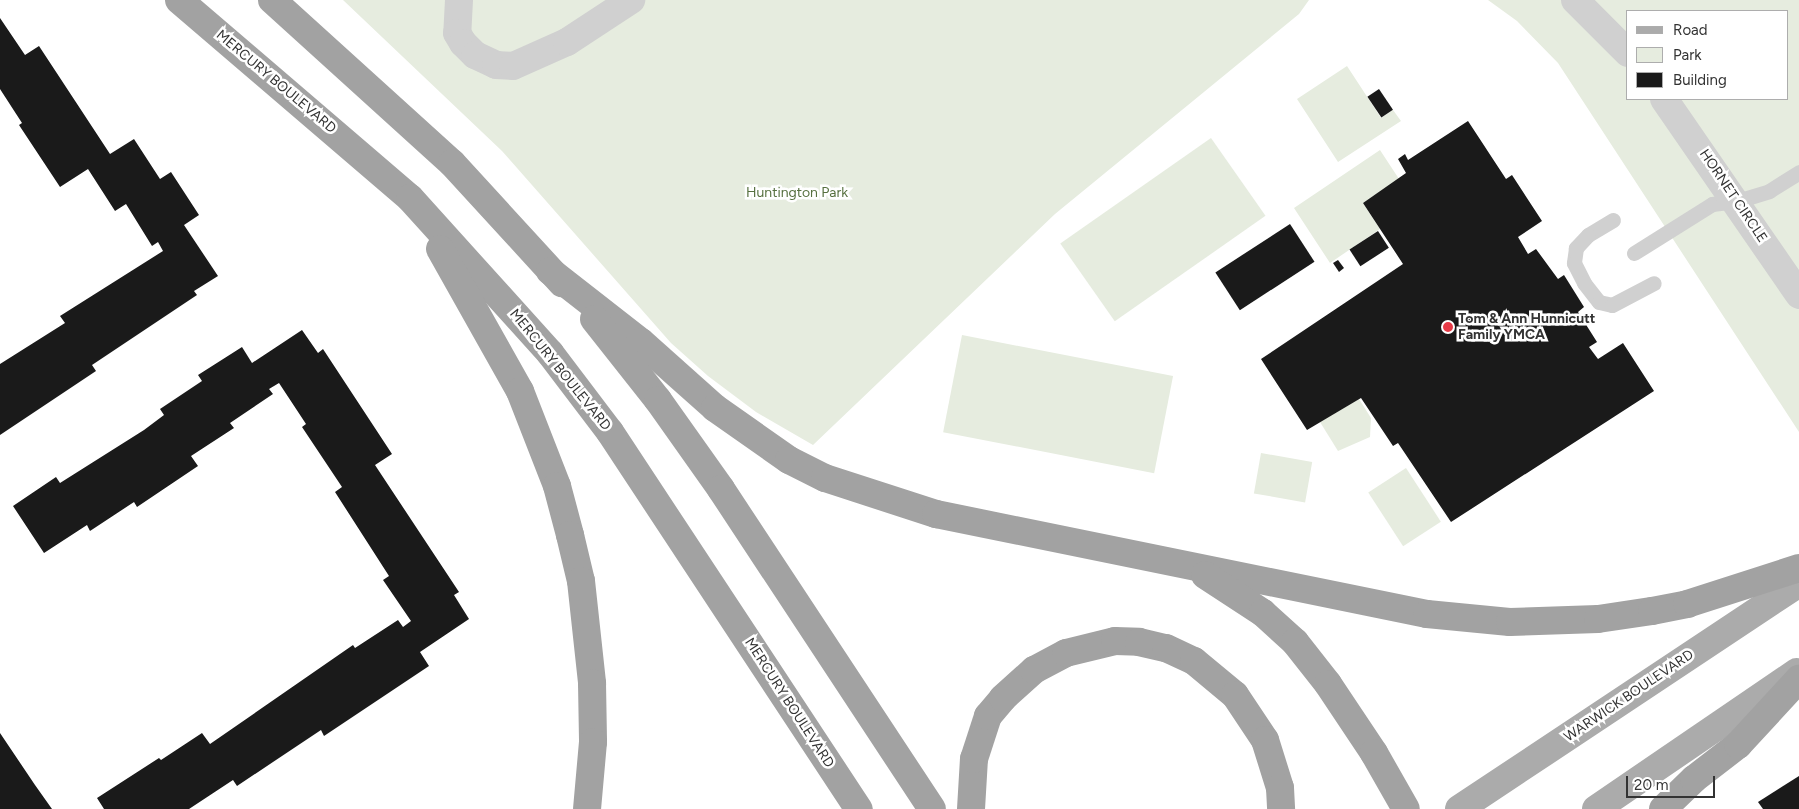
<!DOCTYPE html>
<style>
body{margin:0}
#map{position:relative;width:1799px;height:809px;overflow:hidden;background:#fff;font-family:Figtree,sans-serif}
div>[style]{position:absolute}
.green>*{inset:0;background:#e6ecdf;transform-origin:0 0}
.building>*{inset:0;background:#1a1a1a;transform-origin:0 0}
.service>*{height:15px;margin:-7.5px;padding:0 7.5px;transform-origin:7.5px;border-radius:7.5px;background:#d0d0d0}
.minor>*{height:28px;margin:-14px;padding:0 14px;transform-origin:14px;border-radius:14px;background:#d0d0d0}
.primary>*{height:28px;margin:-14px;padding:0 14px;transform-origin:14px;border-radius:14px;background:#ababab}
.trunk>*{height:28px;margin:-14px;padding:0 14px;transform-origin:14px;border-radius:14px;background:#a2a2a2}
.dots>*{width:14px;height:14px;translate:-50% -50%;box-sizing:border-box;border:2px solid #fff;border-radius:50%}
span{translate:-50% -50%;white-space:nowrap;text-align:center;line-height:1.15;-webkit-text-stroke:5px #fff;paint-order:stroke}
.street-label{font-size:14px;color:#333}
.park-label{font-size:14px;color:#56703f}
.poi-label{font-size:14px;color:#333;font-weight:700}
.left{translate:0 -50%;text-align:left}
.legend{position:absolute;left:1626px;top:10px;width:162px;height:90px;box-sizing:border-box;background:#fff;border:1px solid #adadad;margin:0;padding:6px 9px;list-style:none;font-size:15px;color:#333}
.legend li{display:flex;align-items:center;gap:10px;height:25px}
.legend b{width:25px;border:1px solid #adadad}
.scale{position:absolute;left:1626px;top:776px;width:89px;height:22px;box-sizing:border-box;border:2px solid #333;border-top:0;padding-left:6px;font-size:15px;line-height:18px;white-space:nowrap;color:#333;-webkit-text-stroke:4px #fff;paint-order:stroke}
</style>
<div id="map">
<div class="green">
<i style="clip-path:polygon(343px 0,1309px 0,1299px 14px,1055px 214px,813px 445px,756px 412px,708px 376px,671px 343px,502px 151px)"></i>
<i style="clip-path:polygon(evenodd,1488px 0,1799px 0,1799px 432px,1558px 63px,1517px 21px,1488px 0,1628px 11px,1788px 11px,1788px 99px,1628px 99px,1628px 11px)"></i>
<i style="clip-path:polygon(1347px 66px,1381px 118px,1393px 110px,1401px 121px,1338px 162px,1297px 99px)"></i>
<i style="left:1211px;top:138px;width:95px;height:184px;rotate:55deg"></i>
<i style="clip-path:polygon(1380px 150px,1399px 179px,1363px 203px,1380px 229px,1330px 263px,1294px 208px)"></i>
<i style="left:962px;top:335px;width:215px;height:99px;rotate:11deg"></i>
<i style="clip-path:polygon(1359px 399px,1371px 418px,1370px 437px,1338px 451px,1320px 422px)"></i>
<i style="left:1261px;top:453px;width:52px;height:41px;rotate:10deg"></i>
<i style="left:1406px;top:468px;width:64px;height:45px;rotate:57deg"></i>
</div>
<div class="building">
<i style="clip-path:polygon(0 18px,25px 55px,39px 46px,110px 154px,134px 139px,160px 179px,171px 172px,199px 215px,184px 225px,218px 276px,194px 291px,197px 295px,92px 365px,96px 371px,0 435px,0 364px,65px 323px,60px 316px,163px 251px,158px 242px,152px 246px,126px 204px,115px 211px,88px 169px,60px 187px,19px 125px,22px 123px,0 89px)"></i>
<i style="left:1379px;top:89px;width:25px;height:14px;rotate:56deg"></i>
<i style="clip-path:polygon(1468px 121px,1506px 179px,1512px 175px,1542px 221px,1518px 237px,1528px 254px,1536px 249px,1558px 279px,1564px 275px,1584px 307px,1578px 312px,1597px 342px,1589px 347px,1598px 359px,1623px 343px,1654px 391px,1451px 522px,1398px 443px,1393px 446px,1361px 398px,1307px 430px,1261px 359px,1403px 264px,1363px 203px,1406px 173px,1398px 159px,1405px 154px,1408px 160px)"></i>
<i style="left:1290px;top:224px;width:45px;height:89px;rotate:57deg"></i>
<i style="left:1378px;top:231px;width:20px;height:34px;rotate:57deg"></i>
<i style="clip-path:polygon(1338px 260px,1344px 268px,1339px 272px,1333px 263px)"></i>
<i style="clip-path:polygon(302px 330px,318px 353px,323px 349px,392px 454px,375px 465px,459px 592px,454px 595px,469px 619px,420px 652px,429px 666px,324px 736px,321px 730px,237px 786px,233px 780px,189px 809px,104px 809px,97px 798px,159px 758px,161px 760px,202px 733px,210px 744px,353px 645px,355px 648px,398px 620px,403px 627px,411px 621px,383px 580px,389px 576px,335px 492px,342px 487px,302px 427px,306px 424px,279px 383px,269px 389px,273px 394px,230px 423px,234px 428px,191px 456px,198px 466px,137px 507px,134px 502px,90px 531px,87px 525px,44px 553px,13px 506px,56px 477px,60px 483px,144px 430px,164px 415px,160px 409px,202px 381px,198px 375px,242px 347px,252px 363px)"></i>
<i style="clip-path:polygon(0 733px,35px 785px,52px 809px,0 809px)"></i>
<i style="clip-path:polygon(1799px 776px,1799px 809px,1763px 809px,1758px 802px)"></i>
</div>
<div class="service">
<i style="left:1613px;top:220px;width:29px;rotate:149deg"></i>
<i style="left:1588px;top:235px;width:18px;rotate:133deg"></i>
<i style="left:1576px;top:248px;width:15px;rotate:98deg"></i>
<i style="left:1574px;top:263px;width:22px;rotate:63deg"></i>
<i style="left:1584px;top:283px;width:24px;rotate:52deg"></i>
<i style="left:1599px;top:302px;width:13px;rotate:13deg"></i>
<i style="left:1612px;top:305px;width:47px;rotate:-27.6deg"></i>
<i style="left:1634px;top:253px;width:92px;rotate:-32.1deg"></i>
<i style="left:1712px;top:204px;width:25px;rotate:-7deg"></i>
<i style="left:1737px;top:201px;width:34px;rotate:-17deg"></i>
<i style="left:1769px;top:191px;width:36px;rotate:-32deg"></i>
</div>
<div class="minor">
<i style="left:459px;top:0;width:33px;rotate:93deg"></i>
<i style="left:457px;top:33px;width:12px;rotate:59deg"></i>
<i style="left:463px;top:43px;width:17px;rotate:45deg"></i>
<i style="left:475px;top:55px;width:23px;rotate:25deg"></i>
<i style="left:496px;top:65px;width:17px;rotate:3deg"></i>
<i style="left:513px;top:66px;width:59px;rotate:-24deg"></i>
<i style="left:567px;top:42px;width:77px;rotate:-33.3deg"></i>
<i style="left:1575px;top:0;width:75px;rotate:45deg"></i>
<i style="left:1664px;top:99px;width:238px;rotate:55.4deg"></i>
</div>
<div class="primary">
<i style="left:1459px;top:809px;width:408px;rotate:-33.6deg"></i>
<i style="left:1596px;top:809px;width:243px;rotate:-34.3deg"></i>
</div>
<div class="trunk">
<i style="left:179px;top:0;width:304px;rotate:40.6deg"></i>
<i style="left:410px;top:198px;width:209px;rotate:47.9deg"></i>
<i style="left:550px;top:353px;width:99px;rotate:52.8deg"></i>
<i style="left:610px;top:432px;width:452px;rotate:56.6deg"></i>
<i style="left:272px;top:0;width:243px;rotate:42.2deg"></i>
<i style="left:452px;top:163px;width:163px;rotate:47.5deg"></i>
<i style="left:440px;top:249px;width:163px;rotate:60.6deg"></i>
<i style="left:520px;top:391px;width:102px;rotate:68.7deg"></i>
<i style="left:557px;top:486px;width:51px;rotate:75.1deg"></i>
<i style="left:570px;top:535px;width:47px;rotate:76.6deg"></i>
<i style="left:581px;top:581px;width:103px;rotate:83.8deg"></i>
<i style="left:592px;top:683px;width:59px;rotate:89deg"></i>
<i style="left:593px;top:742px;width:67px;rotate:95.1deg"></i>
<i style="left:550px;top:271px;width:115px;rotate:38deg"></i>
<i style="left:641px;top:342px;width:99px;rotate:41.7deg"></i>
<i style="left:715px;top:408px;width:90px;rotate:35.1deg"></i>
<i style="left:789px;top:460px;width:40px;rotate:26.6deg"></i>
<i style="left:825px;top:478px;width:117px;rotate:18deg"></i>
<i style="left:936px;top:514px;width:501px;rotate:11.51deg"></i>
<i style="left:1427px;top:614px;width:83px;rotate:5.5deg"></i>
<i style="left:1510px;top:622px;width:88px;rotate:-2deg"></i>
<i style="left:1598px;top:619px;width:55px;rotate:-8.4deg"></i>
<i style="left:1652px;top:611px;width:36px;rotate:-11deg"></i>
<i style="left:1687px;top:604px;width:118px;rotate:-17.8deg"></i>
<i style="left:594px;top:319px;width:103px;rotate:51.7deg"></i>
<i style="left:658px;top:400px;width:109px;rotate:54.7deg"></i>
<i style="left:721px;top:489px;width:383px;rotate:56.6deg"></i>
<i style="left:1205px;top:575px;width:69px;rotate:33.2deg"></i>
<i style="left:1263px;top:613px;width:43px;rotate:42.2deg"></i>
<i style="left:1295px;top:642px;width:53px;rotate:51.8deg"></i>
<i style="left:1328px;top:684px;width:83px;rotate:56.3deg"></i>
<i style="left:1374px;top:753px;width:64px;rotate:60.3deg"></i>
<i style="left:971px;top:809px;width:50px;rotate:-86.6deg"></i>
<i style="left:974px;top:759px;width:45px;rotate:-72deg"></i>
<i style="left:988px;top:716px;width:23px;rotate:-50deg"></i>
<i style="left:1003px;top:698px;width:42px;rotate:-42.1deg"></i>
<i style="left:1034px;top:670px;width:36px;rotate:-28deg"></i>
<i style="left:1066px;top:653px;width:50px;rotate:-13.8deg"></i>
<i style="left:1115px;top:641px;width:24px;rotate:2deg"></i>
<i style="left:1139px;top:642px;width:28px;rotate:13deg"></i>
<i style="left:1166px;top:648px;width:31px;rotate:25deg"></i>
<i style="left:1194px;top:661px;width:53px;rotate:39.7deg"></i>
<i style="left:1235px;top:695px;width:54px;rotate:56.3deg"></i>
<i style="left:1265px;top:740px;width:50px;rotate:72.6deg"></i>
<i style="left:1280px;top:788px;width:21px;rotate:87deg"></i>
<i style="left:1663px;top:809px;width:43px;rotate:-44.1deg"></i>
<i style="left:1694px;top:779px;width:56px;rotate:-37.7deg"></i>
<i style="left:1738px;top:745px;width:90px;rotate:-47.3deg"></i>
</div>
<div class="dots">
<i style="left:1448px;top:327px;background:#e63946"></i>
</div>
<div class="street-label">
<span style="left:276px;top:82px;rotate:40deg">MERCURY BOULEVARD</span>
<span style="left:1733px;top:196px;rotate:56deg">HORNET CIRCLE</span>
<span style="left:560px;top:370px;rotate:51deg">MERCURY BOULEVARD</span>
<span style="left:1629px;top:696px;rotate:-34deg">WARWICK BOULEVARD</span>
<span style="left:789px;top:703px;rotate:57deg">MERCURY BOULEVARD</span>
</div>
<div class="park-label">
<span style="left:797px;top:193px">Huntington Park</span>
</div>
<div class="poi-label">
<span class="left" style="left:1458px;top:327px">Tom &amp; Ann Hunnicutt<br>Family YMCA</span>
</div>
<ul class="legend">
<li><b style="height:6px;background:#ababab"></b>Road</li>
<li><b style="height:14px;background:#e6ecdf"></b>Park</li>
<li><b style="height:14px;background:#1a1a1a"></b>Building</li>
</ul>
<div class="scale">20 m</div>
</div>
